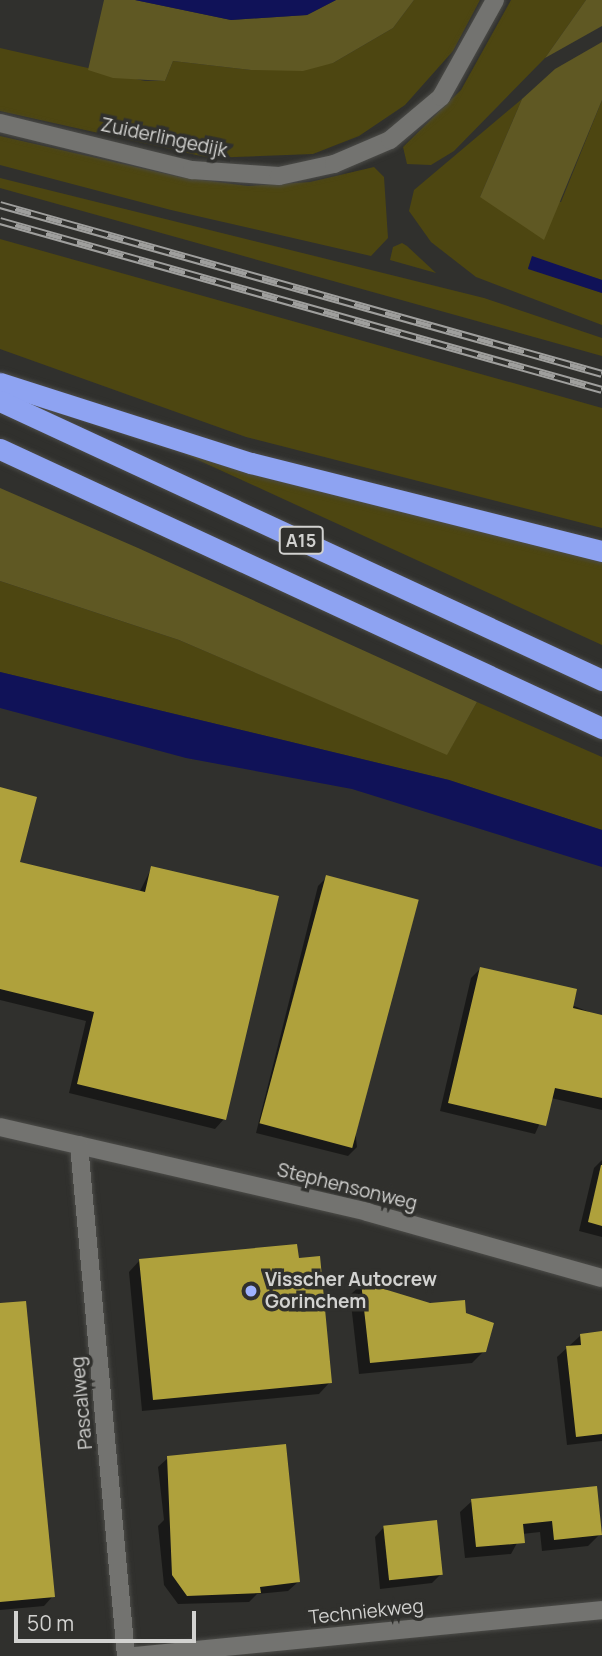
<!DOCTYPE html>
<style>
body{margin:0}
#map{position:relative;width:602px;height:1656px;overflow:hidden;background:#30302d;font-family:Manrope,sans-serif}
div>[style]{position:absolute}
.green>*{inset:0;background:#4d4611}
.forest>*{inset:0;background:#5f5823}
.water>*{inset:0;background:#101258}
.shadow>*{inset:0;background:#0007}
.building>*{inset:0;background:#afa13c;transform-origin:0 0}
.roads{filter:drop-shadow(0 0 2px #4c4c49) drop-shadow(0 0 2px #4c4c49)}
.minor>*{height:18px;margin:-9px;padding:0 9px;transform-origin:9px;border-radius:9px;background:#737370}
.highway>*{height:21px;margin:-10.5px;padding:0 10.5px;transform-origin:10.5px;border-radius:10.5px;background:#8ea3f2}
.rail>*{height:8px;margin-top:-4px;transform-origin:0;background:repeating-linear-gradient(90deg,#30302d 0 16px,#9f9f9d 0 32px);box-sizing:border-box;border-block:2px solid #9f9f9d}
.dots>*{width:19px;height:19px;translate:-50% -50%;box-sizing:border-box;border:4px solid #30302d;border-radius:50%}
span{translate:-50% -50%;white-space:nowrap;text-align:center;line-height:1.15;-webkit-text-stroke:7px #30302d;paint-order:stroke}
.shield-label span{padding:2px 5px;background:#30302d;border:2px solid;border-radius:5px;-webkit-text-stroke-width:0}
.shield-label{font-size:18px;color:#d2d2d0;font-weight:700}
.street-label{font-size:19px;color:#d2d2d0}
.poi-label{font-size:19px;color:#d2d2d0;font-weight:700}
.left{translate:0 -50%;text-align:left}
.scale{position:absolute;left:14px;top:1611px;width:182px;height:32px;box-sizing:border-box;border:4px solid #d2d2d0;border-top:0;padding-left:9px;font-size:21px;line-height:24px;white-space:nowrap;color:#d2d2d0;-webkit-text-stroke:5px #30302d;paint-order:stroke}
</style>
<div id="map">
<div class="green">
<i style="clip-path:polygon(414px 0,480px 0,453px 51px,405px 105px,359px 136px,313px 154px,210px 158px,0 111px,0 48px,145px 81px,165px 81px,173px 61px,251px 70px,333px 63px,393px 28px)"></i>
<i style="clip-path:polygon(511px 0,586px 0,545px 58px,454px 151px,431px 165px,407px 164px,403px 147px,461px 90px)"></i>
<i style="clip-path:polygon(522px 99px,480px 197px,561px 202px,602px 100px,602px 280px,532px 257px,528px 268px,602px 293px,602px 325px,476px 277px,431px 242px,409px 211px,414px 190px)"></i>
<i style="clip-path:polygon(0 136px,180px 177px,248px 186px,310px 182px,374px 167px,384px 177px,388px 238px,371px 256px,171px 210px,0 165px)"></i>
<i style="clip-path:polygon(0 178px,484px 298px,602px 338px,602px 356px,0 188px)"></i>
<i style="clip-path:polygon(0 239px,602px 408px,602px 528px,246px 437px,0 349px)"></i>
<i style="clip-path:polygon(402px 243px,407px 246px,436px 273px,390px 260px,393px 247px)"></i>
<i style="clip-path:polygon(187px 450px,602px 559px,602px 645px,185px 454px)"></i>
<i style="clip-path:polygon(0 581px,179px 640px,447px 754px,477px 702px,602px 757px,602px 830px,449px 780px,0 672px)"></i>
</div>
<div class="forest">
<i style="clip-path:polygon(104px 0,135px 0,231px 20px,307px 15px,336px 0,414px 0,393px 28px,333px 63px,303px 71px,251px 70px,173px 61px,165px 81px,113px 78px,88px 70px)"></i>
<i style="clip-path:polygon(586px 0,602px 0,602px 26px,545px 58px)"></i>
<i style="clip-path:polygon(602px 42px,602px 100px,544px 240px,480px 197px,522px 99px,555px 69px)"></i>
<i style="clip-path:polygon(0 488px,138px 548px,477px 702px,447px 755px,179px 640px,0 581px)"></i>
</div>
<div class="water">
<i style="clip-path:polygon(135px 0,336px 0,307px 15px,231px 20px)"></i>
<i style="clip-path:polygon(532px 256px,602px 280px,602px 293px,528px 269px)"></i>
<i style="clip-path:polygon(0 672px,449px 780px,602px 830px,602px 867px,352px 789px,186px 758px,0 708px)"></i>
</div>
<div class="shadow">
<i style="clip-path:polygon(0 792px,18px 863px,139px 893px,152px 867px,224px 1119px,215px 1129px,69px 1093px,86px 1021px,0 1000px)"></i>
<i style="clip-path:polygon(327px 877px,357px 1147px,348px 1156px,256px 1133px,318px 886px)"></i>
<i style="clip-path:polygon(480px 969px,602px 1017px,602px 1110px,551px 1098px,535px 1134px,440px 1111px,471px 978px)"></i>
<i style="clip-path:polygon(602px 1160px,602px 1237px,579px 1231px,594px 1168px)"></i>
<i style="clip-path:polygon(140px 1260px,330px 1382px,319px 1394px,142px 1411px,129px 1272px)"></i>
<i style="clip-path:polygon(362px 1284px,464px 1315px,484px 1351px,472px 1363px,359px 1374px,350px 1295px)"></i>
<i style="clip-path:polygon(0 1305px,53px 1596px,44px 1606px,0 1610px)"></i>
<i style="clip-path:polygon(602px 1333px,602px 1441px,567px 1445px,557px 1357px,580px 1336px)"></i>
<i style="clip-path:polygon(168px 1458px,298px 1582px,288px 1591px,257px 1594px,249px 1602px,178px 1604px,164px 1585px,158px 1526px,164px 1520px,158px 1467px)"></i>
<i style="clip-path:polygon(595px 1488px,600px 1534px,588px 1546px,542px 1551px,540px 1532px,522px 1534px,511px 1554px,465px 1558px,460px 1512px,472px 1501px)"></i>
<i style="clip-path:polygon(384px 1527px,441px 1574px,432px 1583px,380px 1589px,375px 1537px)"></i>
</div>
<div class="building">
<i style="clip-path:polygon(0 787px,37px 797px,20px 862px,145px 892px,151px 866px,279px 896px,226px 1120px,77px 1084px,94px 1012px,0 989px)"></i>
<i style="left:326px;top:875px;width:96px;height:257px;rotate:15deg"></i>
<i style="clip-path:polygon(480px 967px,577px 989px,573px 1008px,602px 1015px,602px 1098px,555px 1088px,546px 1126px,448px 1103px)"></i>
<i style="clip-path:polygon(601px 1165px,602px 1165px,602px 1226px,588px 1222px)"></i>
<i style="clip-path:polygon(297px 1244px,299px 1258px,320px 1256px,332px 1383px,153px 1400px,139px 1259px)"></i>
<i style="clip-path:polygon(361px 1282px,430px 1303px,465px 1300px,466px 1313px,494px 1323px,486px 1352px,370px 1363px)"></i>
<i style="clip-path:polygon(26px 1301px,55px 1597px,0 1602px,0 1303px)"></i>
<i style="clip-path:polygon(602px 1331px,602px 1434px,576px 1437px,566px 1346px,581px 1345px,580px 1334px)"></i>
<i style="clip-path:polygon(286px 1444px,300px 1582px,260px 1587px,261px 1593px,187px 1596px,172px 1575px,167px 1456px)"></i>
<i style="clip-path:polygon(597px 1486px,602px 1535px,554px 1540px,552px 1521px,523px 1524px,525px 1543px,476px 1547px,471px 1499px)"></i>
<i style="left:437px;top:1520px;width:55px;height:54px;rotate:84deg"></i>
</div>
<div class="roads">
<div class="minor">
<i style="left:0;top:123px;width:198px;rotate:13.8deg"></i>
<i style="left:192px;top:170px;width:87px;rotate:3.9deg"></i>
<i style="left:279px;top:176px;width:56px;rotate:-12.3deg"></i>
<i style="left:334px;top:164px;width:61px;rotate:-23.2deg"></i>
<i style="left:390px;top:140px;width:67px;rotate:-40.1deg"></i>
<i style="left:441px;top:97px;width:111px;rotate:-60.9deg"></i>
<i style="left:0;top:1127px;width:377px;rotate:13deg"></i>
<i style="left:367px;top:1212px;width:244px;rotate:15.7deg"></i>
<i style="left:79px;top:1145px;width:513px;rotate:84.74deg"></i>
<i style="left:134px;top:1656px;width:470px;rotate:-5.6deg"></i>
</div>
<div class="highway">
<i style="left:0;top:383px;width:263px;rotate:17.7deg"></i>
<i style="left:251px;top:463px;width:362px;rotate:14.1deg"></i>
<i style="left:0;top:401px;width:664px;rotate:24.87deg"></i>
<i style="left:0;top:449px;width:664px;rotate:24.87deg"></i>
</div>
</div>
<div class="rail">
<i style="left:0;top:205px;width:625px;rotate:15.68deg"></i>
<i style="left:0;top:221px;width:625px;rotate:15.68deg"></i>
</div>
<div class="dots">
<i style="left:251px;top:1291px;background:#9fb3fd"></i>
</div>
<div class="shield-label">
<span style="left:301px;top:540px">A15</span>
</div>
<div class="street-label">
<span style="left:164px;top:138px;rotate:12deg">Zuiderlingedijk</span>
<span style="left:347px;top:1187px;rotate:14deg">Stephensonweg</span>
<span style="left:82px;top:1403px;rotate:-95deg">Pascalweg</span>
<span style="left:366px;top:1612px;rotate:-6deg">Techniekweg</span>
</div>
<div class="poi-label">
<span class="left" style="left:265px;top:1291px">Visscher Autocrew<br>Gorinchem</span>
</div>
<div class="scale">50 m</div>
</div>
